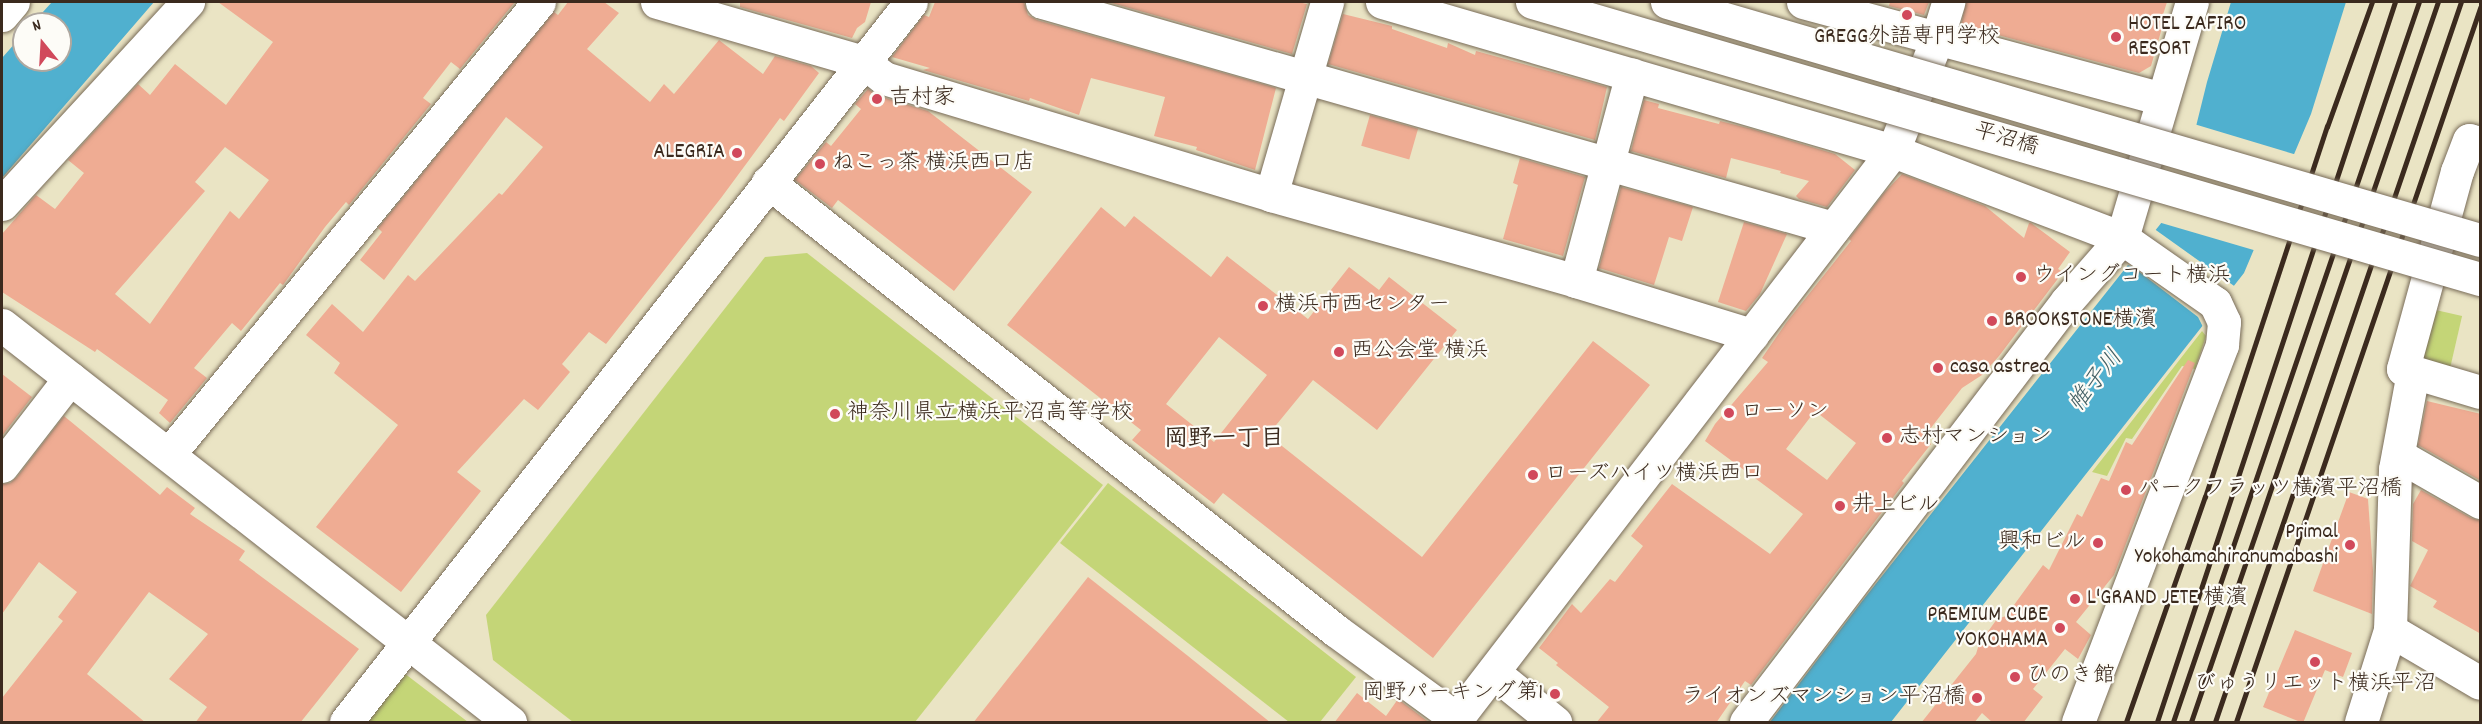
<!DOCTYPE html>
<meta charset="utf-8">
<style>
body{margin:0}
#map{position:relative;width:2482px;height:724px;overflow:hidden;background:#eae4c4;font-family:Dekko,"Klee One",sans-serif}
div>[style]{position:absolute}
.green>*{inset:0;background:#c4d577;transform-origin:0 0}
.water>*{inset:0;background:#50b0cf}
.pier>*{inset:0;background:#eae4c4}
.building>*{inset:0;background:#efac93;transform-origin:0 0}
.roads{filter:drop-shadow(0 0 2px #786b58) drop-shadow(0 0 2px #786b58)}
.minor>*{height:33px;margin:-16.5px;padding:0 16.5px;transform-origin:16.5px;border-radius:16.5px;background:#fff}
.tertiary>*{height:33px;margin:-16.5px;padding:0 16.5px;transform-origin:16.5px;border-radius:16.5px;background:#fff}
.rail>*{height:4.5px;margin:-2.25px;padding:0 2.25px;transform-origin:2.25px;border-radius:2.25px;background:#3b2a1e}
.bridges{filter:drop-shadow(0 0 2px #786b58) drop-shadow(0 0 2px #786b58)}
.primary-bridge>*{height:33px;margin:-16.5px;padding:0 16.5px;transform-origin:16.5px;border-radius:16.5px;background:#fff}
.dots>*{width:16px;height:16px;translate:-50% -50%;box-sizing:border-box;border:3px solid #fdfcf7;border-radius:50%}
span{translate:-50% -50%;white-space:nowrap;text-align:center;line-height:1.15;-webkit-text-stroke:4.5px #fdfcf7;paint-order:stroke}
.poi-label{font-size:22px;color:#3b2a1e}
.left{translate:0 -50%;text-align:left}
.right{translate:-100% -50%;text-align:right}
.street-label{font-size:22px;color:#3b2a1e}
.water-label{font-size:24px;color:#436065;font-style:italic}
.neighbourhood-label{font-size:24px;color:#3b2a1e;font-weight:700}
.frame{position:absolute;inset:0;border:3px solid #3b2a1e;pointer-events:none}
.north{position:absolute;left:12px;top:12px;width:60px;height:60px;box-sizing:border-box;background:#fdfcf7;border:2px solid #afa8a0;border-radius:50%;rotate:342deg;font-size:16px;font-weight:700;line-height:24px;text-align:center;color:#3b2a1e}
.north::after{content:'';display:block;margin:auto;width:21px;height:27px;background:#d1495b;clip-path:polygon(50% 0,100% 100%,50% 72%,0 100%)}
</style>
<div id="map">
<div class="green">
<i style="clip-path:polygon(807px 253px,1103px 485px,915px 722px,573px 722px,493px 660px,486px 615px,765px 257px)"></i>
<i style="left:2427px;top:308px;width:36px;height:54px;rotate:13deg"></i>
<i style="clip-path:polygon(2202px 331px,2206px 336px,2195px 369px,2182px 366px,2132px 439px,2126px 438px,2107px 476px,2092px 472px)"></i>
<i style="clip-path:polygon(1108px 483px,1356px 677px,1320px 722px,1289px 722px,1060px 543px)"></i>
<i style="clip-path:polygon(404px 673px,468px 722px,365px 722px)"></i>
</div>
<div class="water">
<i style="clip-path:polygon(52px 2px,154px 2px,2px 178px,2px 58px,24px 33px,24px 60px,60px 60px,60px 24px,32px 24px)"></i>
<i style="clip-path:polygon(2231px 2px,2346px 2px,2311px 114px,2244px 273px,1891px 722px,1770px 722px,1863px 600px,2177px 203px,2207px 82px)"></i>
</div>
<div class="pier">
<i style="clip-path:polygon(2194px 124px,2297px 155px,2257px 251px,2158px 222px,2174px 201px)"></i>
<i style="clip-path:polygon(2153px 228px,2237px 288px,2204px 329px,2198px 317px,2133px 267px,2125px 264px)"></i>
</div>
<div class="building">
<i style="clip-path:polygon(evenodd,218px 2px,515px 2px,460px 69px,451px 62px,423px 98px,431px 104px,349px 205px,346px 202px,325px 227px,283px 285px,280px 283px,241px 331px,232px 323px,194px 368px,207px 378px,170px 423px,159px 413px,168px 400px,97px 349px,95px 352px,2px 292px,2px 234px,36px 195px,55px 209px,84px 173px,68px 160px,138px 84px,150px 95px,175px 64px,226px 105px,273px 42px,218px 2px,225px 147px,269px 180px,239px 219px,230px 211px,150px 324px,115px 294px,205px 191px,195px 182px,225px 147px)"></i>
<i style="clip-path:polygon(568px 2px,604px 2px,619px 13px,587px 49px,650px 102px,664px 84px,674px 94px,719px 40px,763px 74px,775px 56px,811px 66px,819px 73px,784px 121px,780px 118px,721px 198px,606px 344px,589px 332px,562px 364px,570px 372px,538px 410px,524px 399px,457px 472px,481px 491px,401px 592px,316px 527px,398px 425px,334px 373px,340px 363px,306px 335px,332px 304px,363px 332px,408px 275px,415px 281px,499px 193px,502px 195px,543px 147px,506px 117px,384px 280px,360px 260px,382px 232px,378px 228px,554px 12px,558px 15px)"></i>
<i style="clip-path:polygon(740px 2px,871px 2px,865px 22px,857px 28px,852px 38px,740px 7px)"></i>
<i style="clip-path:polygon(935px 2px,1024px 2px,1028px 15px,1037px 20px,1276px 88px,1255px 170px,1196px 150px,1197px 147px,1154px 136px,1165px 97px,1091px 78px,1079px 115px,1030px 98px,1029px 101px,923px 70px,930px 68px,892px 57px,924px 15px,929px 17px)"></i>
<i style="clip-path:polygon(1108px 2px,1298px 2px,1307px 4px,1292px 54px)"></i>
<i style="clip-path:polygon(1890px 2px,1929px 2px,1924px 15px,1889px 6px)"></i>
<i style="clip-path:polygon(1966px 2px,2167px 2px,2161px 21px,2164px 21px,2151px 66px,2139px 73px,1961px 25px)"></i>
<i style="clip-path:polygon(1343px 14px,1392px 26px,1392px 29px,1447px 48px,1448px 43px,1475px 55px,1476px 51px,1607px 87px,1595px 140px,1328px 64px)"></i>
<i style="clip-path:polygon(868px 89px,879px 96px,928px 111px,1032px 192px,954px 291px,838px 200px,832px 208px,795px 180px,826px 142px,831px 146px,861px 109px,855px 104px)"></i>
<i style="clip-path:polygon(1644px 100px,1659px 104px,1658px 108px,1719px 124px,1720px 121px,1752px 129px,1835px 154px,1855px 170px,1827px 207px,1799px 199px,1796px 196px,1809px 181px,1780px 173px,1781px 171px,1731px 158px,1726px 178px,1631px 151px)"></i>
<i style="left:1370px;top:115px;width:50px;height:32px;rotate:16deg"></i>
<i style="clip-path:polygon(1520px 158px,1585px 177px,1563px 256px,1503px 239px,1518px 185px,1513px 183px)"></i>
<i style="clip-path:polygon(evenodd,1902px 174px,1985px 206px,2024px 238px,2029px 223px,2031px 223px,2070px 252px,2058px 269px,2063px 272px,1999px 356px,1982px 375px,1962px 388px,1923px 438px,1931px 444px,1902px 481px,1904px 483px,1751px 685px,1745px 681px,1716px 723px,1596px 723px,1609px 707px,1556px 665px,1558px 663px,1539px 648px,1572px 604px,1581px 613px,1610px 579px,1615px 582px,1643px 546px,1631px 536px,1672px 484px,1770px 554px,1803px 514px,1705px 441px,1715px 424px,1768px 362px,1762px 358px,1786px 323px,1851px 241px,1849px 239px,1884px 193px,1902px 174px,1815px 411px,1856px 443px,1827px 480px,1786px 449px,1815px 411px)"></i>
<i style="clip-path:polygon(1621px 187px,1693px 207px,1682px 241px,1669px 237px,1654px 285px,1599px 268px)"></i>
<i style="clip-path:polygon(evenodd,1101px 207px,1125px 227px,1134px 216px,1211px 277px,1227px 256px,1308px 319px,1349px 267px,1379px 290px,1389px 277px,1457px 330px,1377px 430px,1313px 380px,1268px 435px,1422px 557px,1593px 341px,1650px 385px,1433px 658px,1223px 493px,1214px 504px,1132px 440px,1141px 430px,1007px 325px,1101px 207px,1219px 337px,1267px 375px,1214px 442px,1166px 404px,1219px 337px)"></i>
<i style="clip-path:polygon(1744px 222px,1787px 234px,1760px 294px,1746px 311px,1718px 302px)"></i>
<i style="clip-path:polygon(2188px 360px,2195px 363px,2114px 575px,2076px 622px,2091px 635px,2078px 659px,2065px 649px,2033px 689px,2043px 697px,2023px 723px,1993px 723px,1982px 713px,1974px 723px,1921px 723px,1976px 654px,1979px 644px,1997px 619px,2006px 616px,2043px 565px,2049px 570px,2077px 514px,2082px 517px,2101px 478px,2109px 481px,2126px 442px,2132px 445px)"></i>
<i style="clip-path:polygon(2px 374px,32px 397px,2px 436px)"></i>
<i style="clip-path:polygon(2427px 401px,2481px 414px,2481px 481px,2418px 445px)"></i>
<i style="clip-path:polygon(64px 416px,160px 495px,167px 487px,195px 508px,190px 514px,245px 551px,239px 560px,359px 649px,300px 723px,195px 723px,207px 707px,169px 679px,208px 634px,149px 592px,87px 674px,146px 723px,2px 723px,2px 698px,63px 621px,58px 617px,77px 592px,39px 562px,2px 614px,2px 484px,10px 483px,17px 477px)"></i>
<i style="clip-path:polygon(2421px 490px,2471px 518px,2481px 521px,2481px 634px,2433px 607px,2437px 601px,2410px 586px,2428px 550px,2412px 541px,2413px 504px)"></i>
<i style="clip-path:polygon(2349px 492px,2368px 499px,2373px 571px,2372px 614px,2313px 591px)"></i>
<i style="clip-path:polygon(1088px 577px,1188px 656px,1271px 723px,973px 723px)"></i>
<i style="clip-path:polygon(2295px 630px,2352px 653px,2343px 677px,2325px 670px,2303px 723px,2263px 707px)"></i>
<i style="clip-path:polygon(1357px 693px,1386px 716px,1398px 699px,1430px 723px,1334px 723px)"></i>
</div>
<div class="roads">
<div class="minor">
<i style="left:657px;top:2px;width:215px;rotate:16.2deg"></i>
<i style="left:863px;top:62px;width:26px;rotate:37deg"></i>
<i style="left:884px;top:78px;width:404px;rotate:16.8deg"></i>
<i style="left:1271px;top:195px;width:317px;rotate:15.7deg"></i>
<i style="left:1576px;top:281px;width:184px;rotate:17.1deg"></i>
<i style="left:1042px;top:2px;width:823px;rotate:15.95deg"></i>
<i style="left:1382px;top:2px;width:532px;rotate:16.26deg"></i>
<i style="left:1893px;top:151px;width:245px;rotate:20.8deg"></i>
<i style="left:1803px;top:2px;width:372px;rotate:15.1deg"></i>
<i style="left:2480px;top:143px;width:11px;rotate:-165deg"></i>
<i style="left:2469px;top:140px;width:33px;rotate:111deg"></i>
<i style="left:2457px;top:171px;width:205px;rotate:105.3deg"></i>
<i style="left:2403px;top:369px;width:80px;rotate:16.6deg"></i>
<i style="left:1893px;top:151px;width:120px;rotate:-68.6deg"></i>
<i style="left:1937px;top:39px;width:39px;rotate:-73deg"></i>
<i style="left:768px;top:182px;width:723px;rotate:38.31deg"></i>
<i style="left:1335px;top:630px;width:151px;rotate:36.1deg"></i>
<i style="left:1271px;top:195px;width:201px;rotate:-73.8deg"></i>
<i style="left:2px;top:204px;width:275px;rotate:-47.4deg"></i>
<i style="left:1576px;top:281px;width:214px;rotate:-74.9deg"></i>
<i style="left:169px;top:454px;width:584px;rotate:-50.7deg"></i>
<i style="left:2398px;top:455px;width:95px;rotate:29.8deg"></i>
<i style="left:2px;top:466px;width:111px;rotate:-52.3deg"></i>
<i style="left:2390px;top:630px;width:104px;rotate:30.5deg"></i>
<i style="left:1746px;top:722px;width:529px;rotate:-52.68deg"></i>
<i style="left:2067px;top:301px;width:84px;rotate:-48.9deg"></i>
<i style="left:2122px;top:238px;width:246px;rotate:-73.5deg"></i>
<i style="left:2361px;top:722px;width:96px;rotate:-72.5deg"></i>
<i style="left:2390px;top:630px;width:161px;rotate:-88.2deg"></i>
<i style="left:2395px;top:469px;width:99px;rotate:-79.5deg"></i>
</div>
<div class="tertiary">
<i style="left:2px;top:15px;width:17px;rotate:-50deg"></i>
<i style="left:2px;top:325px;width:645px;rotate:38.01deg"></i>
<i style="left:1493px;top:672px;width:80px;rotate:38.9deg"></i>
<i style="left:346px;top:722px;width:915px;rotate:-51.88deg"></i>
<i style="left:1454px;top:722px;width:720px;rotate:-52.45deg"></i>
<i style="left:2078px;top:722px;width:404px;rotate:-69.1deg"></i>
<i style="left:2222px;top:345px;width:23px;rotate:-85deg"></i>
<i style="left:2224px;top:322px;width:21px;rotate:-115deg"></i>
<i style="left:2215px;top:303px;width:113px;rotate:-145deg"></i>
</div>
</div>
<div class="rail">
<i style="left:2126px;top:722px;width:238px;rotate:-70.7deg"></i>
<i style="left:2205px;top:497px;width:390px;rotate:-71.8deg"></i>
<i style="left:2327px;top:127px;width:133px;rotate:-70.2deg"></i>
<i style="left:2157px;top:722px;width:758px;rotate:-71.71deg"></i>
<i style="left:2173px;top:722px;width:761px;rotate:-71.14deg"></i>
<i style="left:2191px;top:722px;width:761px;rotate:-71.07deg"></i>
<i style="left:2215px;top:722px;width:761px;rotate:-71.14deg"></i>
<i style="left:2236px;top:722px;width:755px;rotate:-71.13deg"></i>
</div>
<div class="bridges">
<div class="primary-bridge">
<i style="left:1532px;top:2px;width:988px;rotate:16.29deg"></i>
<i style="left:1667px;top:2px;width:847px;rotate:16.32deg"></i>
</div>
</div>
<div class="dots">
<i style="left:1907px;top:15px;background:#d1495b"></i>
<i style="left:2116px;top:37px;background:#d1495b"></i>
<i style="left:877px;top:99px;background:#d1495b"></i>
<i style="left:737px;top:153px;background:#d1495b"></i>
<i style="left:820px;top:164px;background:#d1495b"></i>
<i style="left:2021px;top:277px;background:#d1495b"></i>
<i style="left:1263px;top:306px;background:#d1495b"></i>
<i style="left:1992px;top:321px;background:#d1495b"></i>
<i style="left:1339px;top:352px;background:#d1495b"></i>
<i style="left:1938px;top:368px;background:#d1495b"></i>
<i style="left:1729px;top:413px;background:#d1495b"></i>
<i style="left:835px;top:414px;background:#d1495b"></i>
<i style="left:1887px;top:438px;background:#d1495b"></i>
<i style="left:1533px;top:475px;background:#d1495b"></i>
<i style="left:2126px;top:490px;background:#d1495b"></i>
<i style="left:1840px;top:506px;background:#d1495b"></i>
<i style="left:2098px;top:543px;background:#d1495b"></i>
<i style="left:2350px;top:545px;background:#d1495b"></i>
<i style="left:2075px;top:599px;background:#d1495b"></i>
<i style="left:2060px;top:628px;background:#d1495b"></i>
<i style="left:2315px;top:662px;background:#d1495b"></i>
<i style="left:2015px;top:677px;background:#d1495b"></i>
<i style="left:1555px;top:694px;background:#d1495b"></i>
<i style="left:1977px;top:698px;background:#d1495b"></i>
</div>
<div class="poi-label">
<span class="left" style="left:2128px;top:37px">HOTEL ZAFIRO<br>RESORT</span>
<span style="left:1907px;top:38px">GREGG外語専門学校</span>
<span class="left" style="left:889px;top:99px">吉村家</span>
<span class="right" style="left:725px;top:153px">ALEGRIA</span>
<span class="left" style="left:832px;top:164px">ねこっ茶 横浜西口店</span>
<span class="left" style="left:2033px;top:277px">ウイングコート横浜</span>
<span class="left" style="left:1275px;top:306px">横浜市西センター</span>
<span class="left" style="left:2004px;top:321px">BROOKSTONE横濱</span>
<span class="left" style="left:1351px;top:352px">西公会堂 横浜</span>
<span class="left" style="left:1950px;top:368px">casa astrea</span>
<span class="left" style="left:1741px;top:413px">ローソン</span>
<span class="left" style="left:847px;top:414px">神奈川県立横浜平沼高等学校</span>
<span class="left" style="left:1899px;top:438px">志村マンション</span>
<span class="left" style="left:1545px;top:475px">ローズハイツ横浜西口</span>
<span class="left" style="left:2138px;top:490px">パークフラッツ横濱平沼橋</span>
<span class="left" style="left:1852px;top:506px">井上ビル</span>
<span class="right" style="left:2338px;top:545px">Primal<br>Yokohamahiranumabashi</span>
<span class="right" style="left:2086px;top:543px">興和ビル</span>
<span class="left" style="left:2087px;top:599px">L'GRAND JETE 横濱</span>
<span class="right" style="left:2048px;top:628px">PREMIUM CUBE<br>YOKOHAMA</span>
<span class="left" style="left:2027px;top:677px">ひのき館</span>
<span style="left:2315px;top:685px">びゅうリエット横浜平沼</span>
<span class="right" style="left:1543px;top:694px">岡野パーキング第1</span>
<span class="right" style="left:1965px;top:698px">ライオンズマンション平沼橋</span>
</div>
<div class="street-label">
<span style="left:2006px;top:140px;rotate:16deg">平沼橋</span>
</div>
<div class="water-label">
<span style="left:2097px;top:382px;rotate:-52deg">帷子川</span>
</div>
<div class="neighbourhood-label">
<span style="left:1224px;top:441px">岡野一丁目</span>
</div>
<div class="frame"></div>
<div class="north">N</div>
</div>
